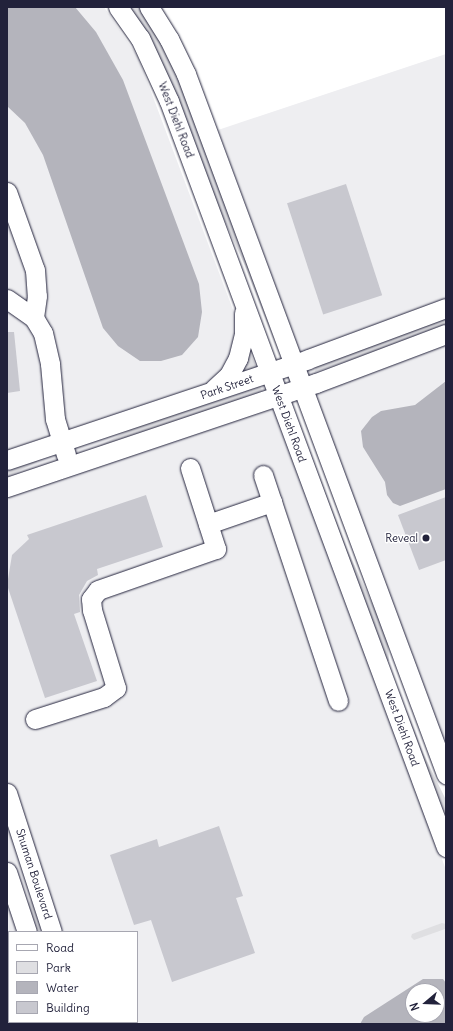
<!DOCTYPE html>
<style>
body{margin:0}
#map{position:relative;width:453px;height:1031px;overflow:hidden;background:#fff;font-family:Delius,sans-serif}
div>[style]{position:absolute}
.built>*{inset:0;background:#eeeef1}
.green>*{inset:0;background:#dfdfe2}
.water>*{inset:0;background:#b4b4bc}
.building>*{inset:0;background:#c8c8cf;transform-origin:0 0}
.roads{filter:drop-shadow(0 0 1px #22223b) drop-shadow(0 0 1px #22223b)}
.minor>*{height:19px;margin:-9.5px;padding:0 9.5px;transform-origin:9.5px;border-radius:9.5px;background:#fff}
.dots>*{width:11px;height:11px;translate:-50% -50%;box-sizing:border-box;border:2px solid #fff;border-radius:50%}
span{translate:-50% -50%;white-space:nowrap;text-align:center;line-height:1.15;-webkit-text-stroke:3px #fff;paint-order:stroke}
.street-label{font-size:11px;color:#22223b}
.poi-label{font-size:11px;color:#22223b}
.right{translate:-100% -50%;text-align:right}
.frame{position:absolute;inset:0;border:8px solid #22223b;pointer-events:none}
.legend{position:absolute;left:8px;top:931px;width:130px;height:92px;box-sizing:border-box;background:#fff;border:1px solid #a7a7b1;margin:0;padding:5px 7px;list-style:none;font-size:12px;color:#22223b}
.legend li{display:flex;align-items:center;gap:8px;height:20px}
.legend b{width:20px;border:1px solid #a7a7b1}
.north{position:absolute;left:405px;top:983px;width:40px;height:40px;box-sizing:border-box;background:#fff;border:1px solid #a7a7b1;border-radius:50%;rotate:251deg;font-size:11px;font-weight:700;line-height:16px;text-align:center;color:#22223b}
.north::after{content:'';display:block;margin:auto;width:14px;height:18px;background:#22223b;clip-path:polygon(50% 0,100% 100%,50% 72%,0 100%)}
</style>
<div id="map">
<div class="built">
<i style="clip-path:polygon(evenodd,7px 7px,104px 7px,138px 57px,253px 363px,287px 441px,446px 870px,446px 1024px,7px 1024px,7px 7px,9px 932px,137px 932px,137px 1022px,9px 1022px,9px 932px,7px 7px,413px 991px,437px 991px,437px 1015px,413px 1015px,413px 991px)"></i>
<i style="clip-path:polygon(446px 54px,446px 748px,218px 130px)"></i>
</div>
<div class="green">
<i style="clip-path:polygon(128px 7px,139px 7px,176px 69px,279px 353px,245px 266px)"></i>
<i style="clip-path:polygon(446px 317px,446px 327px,315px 372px,316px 365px)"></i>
<i style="clip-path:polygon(248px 347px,257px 369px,236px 376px)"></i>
<i style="clip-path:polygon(254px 386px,259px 386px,262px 390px,258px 395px,93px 449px,145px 422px)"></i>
<i style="clip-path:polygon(292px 404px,346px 547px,383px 627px,388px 643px,389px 661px,385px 661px,290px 405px)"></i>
<i style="clip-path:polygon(37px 460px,37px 462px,7px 477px,7px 468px)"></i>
<i style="clip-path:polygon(406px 709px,423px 753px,446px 800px,446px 827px,403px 710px)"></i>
<i style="clip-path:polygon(31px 900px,35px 901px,45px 932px,34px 932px,26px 906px)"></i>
<i style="clip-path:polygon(442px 923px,446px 924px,445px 929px,414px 940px,411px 937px,412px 934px)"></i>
</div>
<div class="water">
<i style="clip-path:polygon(7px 7px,75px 7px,96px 32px,123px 80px,199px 284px,202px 312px,198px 337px,182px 355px,161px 361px,140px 361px,118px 346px,103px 328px,43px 155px,25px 123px,7px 106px)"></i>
<i style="clip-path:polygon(446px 381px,446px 489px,400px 506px,393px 503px,387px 495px,385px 482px,363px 447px,361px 431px,372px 417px,381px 411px,415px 405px)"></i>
<i style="clip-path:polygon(evenodd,423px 979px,443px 979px,446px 983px,446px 1024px,360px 1024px,364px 1017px,423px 979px,413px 991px,437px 991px,437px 1015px,413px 1015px,413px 991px)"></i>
</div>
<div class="building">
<i style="left:346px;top:184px;width:117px;height:62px;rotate:72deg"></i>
<i style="clip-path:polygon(7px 332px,14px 332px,20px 391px,7px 393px)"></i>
<i style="clip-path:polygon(146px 495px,163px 547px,97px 569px,98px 575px,87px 581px,79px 595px,80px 612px,74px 614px,97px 681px,45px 698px,7px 585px,12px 555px,29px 539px,27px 535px)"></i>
<i style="clip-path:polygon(446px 497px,446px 560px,419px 570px,398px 515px)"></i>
<i style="clip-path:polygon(219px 826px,243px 896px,236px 898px,255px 953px,172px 982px,151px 920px,134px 925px,110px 855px,157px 839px,159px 847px)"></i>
</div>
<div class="roads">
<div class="minor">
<i style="left:118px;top:7px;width:38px;rotate:55deg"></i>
<i style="left:140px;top:38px;width:69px;rotate:65.3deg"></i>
<i style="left:169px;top:101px;width:796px;rotate:69.63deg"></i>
<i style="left:149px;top:7px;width:38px;rotate:58deg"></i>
<i style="left:169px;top:39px;width:39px;rotate:64deg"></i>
<i style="left:186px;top:74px;width:747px;rotate:69.62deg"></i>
<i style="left:7px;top:192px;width:83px;rotate:70.3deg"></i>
<i style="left:35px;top:270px;width:26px;rotate:86deg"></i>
<i style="left:37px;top:296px;width:22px;rotate:98deg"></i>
<i style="left:7px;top:299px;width:33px;rotate:35deg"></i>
<i style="left:34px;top:318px;width:17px;rotate:59deg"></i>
<i style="left:43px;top:333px;width:32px;rotate:77deg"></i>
<i style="left:50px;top:364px;width:55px;rotate:84.8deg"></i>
<i style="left:55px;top:419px;width:38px;rotate:73deg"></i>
<i style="left:214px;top:389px;width:21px;rotate:-43deg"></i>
<i style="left:229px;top:375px;width:19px;rotate:-62deg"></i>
<i style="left:238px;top:358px;width:25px;rotate:-76deg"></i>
<i style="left:244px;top:334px;width:21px;rotate:-90deg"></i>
<i style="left:7px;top:460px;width:317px;rotate:-18.5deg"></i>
<i style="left:308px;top:359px;width:147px;rotate:-20.3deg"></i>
<i style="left:263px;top:475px;width:238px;rotate:71.6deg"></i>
<i style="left:7px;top:487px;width:326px;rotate:-18.6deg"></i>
<i style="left:316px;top:383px;width:139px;rotate:-20.7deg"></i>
<i style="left:208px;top:524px;width:68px;rotate:-19deg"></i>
<i style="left:35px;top:719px;width:72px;rotate:-17.7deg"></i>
<i style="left:104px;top:697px;width:15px;rotate:-37deg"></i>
<i style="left:116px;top:688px;width:82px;rotate:-107.1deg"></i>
<i style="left:92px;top:610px;width:11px;rotate:-95deg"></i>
<i style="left:91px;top:599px;width:11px;rotate:-52deg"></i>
<i style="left:98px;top:590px;width:125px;rotate:-19.2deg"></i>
<i style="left:216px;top:549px;width:85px;rotate:-107.8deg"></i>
<i style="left:7px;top:793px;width:146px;rotate:72.1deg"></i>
<i style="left:7px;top:872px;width:63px;rotate:71.6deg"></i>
<i style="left:32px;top:1024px;width:2px;rotate:-63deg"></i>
<i style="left:57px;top:1024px;width:2px;rotate:-63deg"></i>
</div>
</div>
<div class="dots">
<i style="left:426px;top:538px;background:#22223b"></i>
</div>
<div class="street-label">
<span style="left:176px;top:120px;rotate:69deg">West Diehl Road</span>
<span style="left:227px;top:387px;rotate:-19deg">Park Street</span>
<span style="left:289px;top:424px;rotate:70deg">West Diehl Road</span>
<span style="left:402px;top:728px;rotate:70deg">West Diehl Road</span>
<span style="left:34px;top:874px;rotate:72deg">Shuman Boulevard</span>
</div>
<div class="poi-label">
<span class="right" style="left:418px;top:538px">Reveal</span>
</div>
<div class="frame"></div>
<ul class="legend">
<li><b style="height:5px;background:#fff"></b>Road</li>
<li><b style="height:11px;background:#dfdfe2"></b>Park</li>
<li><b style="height:11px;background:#b4b4bc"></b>Water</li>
<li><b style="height:11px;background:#c8c8cf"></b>Building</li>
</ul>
<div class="north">N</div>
</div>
